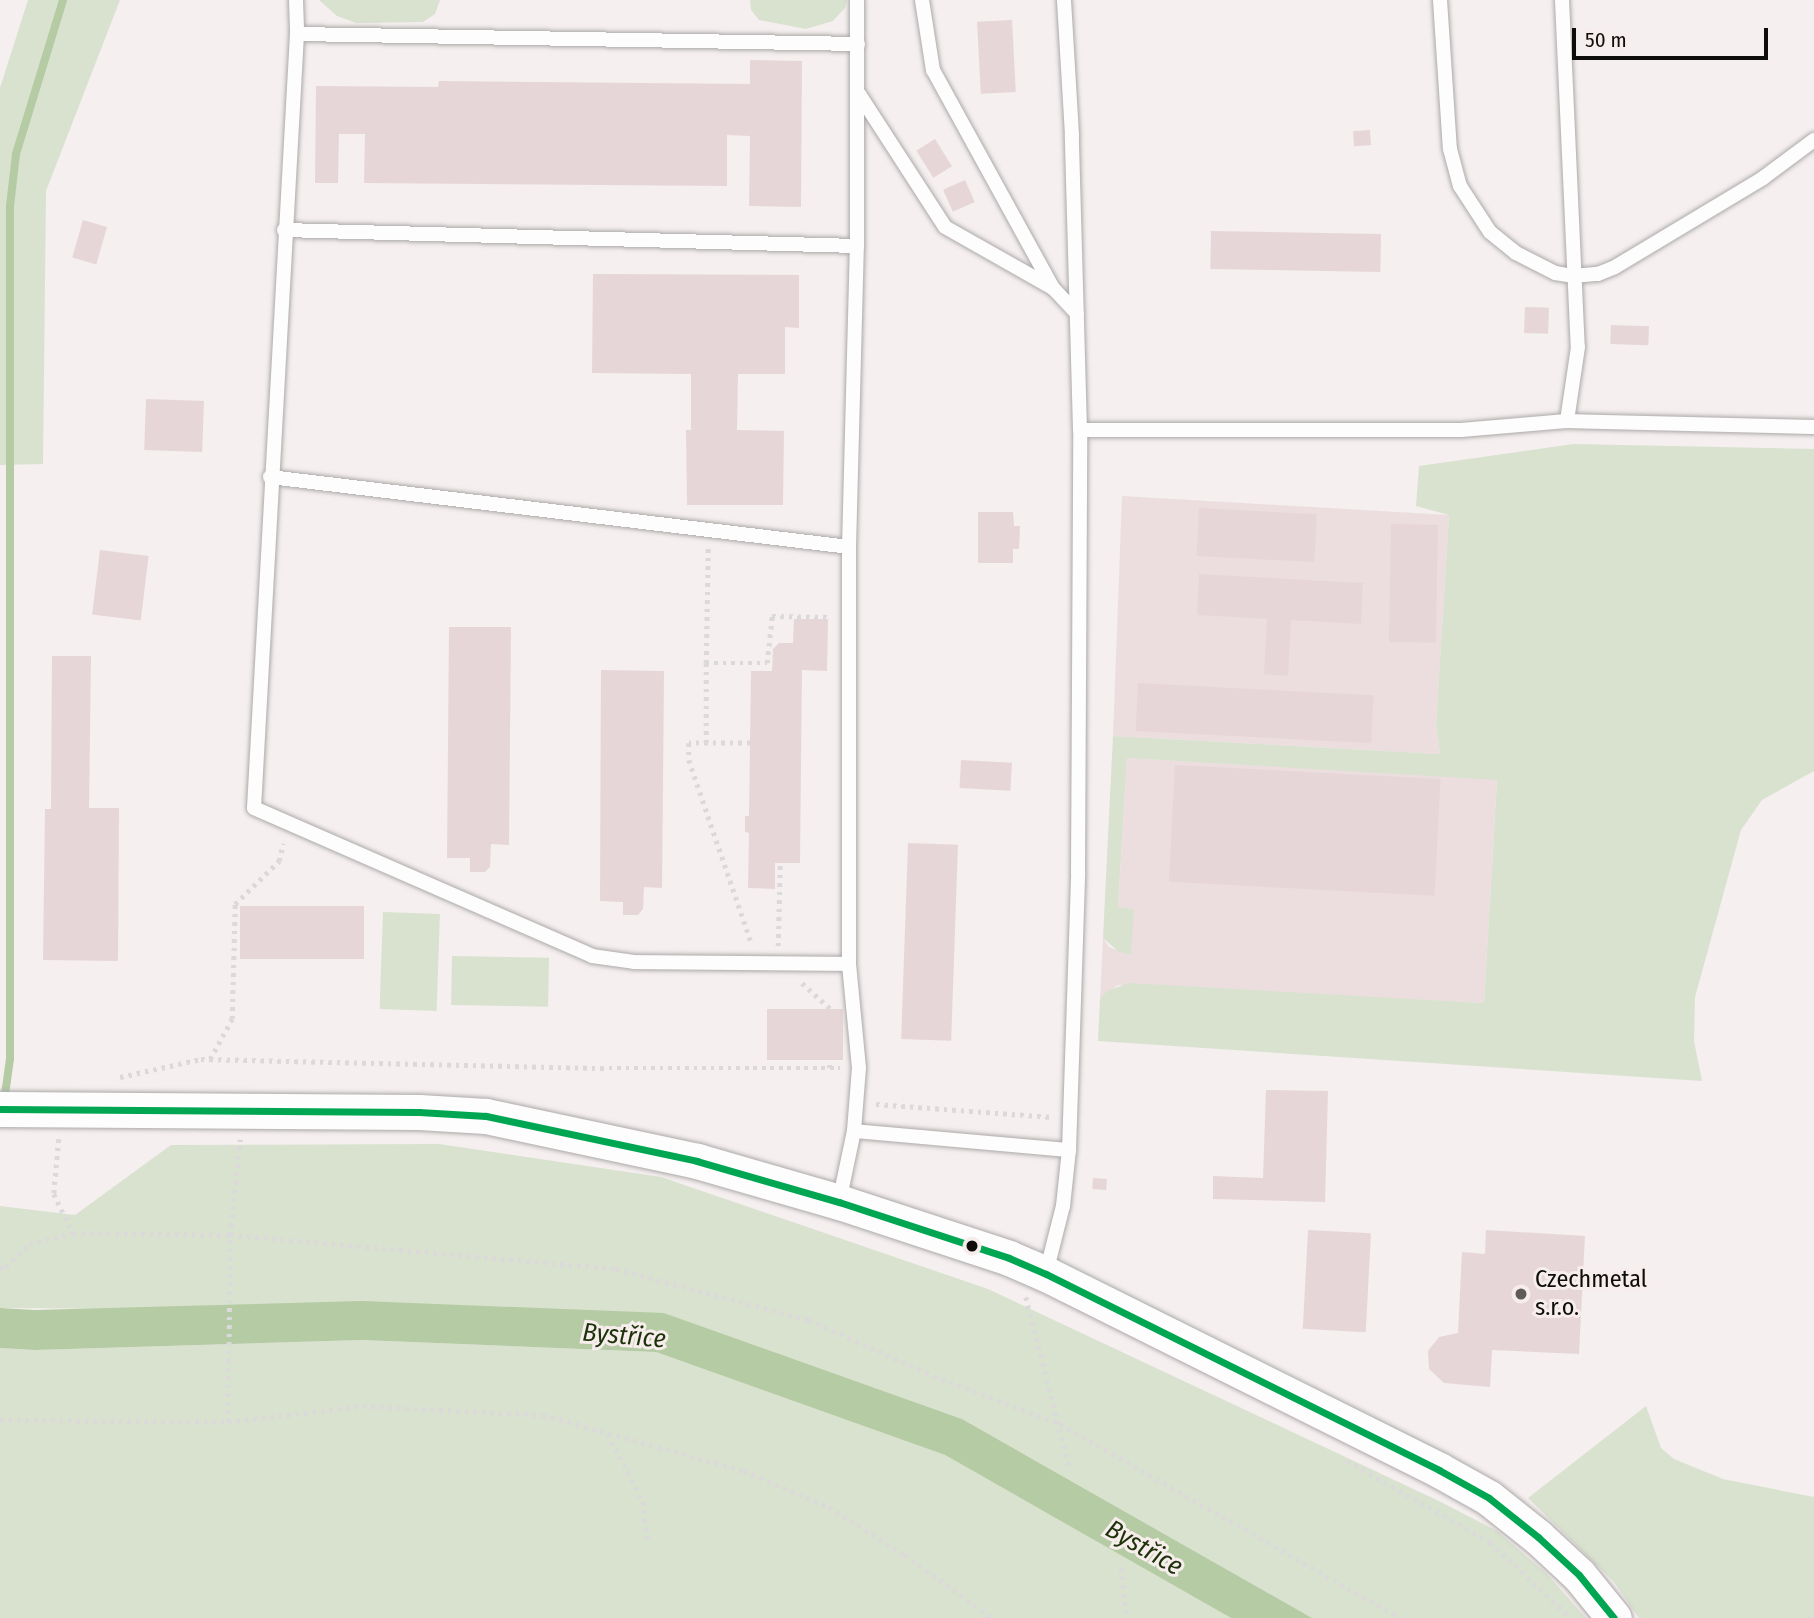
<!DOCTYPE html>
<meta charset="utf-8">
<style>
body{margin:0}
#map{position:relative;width:1814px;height:1618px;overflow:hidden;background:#f5efef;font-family:"Fira Sans Condensed",sans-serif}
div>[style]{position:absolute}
.built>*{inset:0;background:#ecdedf}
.green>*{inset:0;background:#d9e2cf;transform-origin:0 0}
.water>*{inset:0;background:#b4cba3}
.stream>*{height:8px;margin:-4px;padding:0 4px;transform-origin:4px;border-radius:4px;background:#b4cba3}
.building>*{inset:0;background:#e7d6d7;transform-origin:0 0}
.path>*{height:4.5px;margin-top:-2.25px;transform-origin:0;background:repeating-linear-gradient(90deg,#dbd9d9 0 3.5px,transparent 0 8.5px)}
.roads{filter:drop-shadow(0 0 2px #ada9a9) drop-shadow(0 0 2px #ada9a9)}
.service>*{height:14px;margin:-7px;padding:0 7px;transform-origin:7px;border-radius:7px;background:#fefdfd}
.tertiary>*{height:35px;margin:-17.5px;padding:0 17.5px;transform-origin:17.5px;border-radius:17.5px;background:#fefdfd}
.bus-1>*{height:7px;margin:-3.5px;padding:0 3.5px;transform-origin:3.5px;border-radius:3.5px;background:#00a651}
.dots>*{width:19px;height:19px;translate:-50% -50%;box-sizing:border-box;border:4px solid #f7eded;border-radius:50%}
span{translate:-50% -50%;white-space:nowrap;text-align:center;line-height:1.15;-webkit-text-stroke:6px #f7eded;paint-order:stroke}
.poi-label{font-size:24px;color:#0f0c0c}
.left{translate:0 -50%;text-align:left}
.water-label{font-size:26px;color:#1c3208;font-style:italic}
.scale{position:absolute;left:1572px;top:28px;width:196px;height:32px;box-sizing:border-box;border:4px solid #0f0c0c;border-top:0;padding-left:9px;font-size:21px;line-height:24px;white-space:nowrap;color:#0f0c0c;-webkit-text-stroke:5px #f7eded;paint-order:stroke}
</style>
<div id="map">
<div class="built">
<i style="clip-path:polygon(1122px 496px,1449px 515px,1436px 724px,1440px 754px,1113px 736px)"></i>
<i style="clip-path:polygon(1127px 758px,1497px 779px,1484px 1003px,1118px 985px,1100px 999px,1103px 938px,1109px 947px,1130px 955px,1133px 909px,1118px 908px)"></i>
</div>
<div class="green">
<i style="clip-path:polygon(28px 0,120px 0,46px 191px,43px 464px,0 465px,0 88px)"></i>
<i style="clip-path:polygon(319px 0,440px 0,435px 14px,423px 22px,356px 23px,337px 16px)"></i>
<i style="clip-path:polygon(750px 0,847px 0,845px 8px,833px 21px,806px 29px,759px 20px,751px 10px)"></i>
<i style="clip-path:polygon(1574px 444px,1814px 449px,1814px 771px,1762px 800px,1741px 830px,1695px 997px,1694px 1041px,1702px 1081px,1098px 1041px,1100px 999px,1107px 991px,1129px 983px,1484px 1003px,1497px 780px,1127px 758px,1118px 907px,1134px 909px,1131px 955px,1119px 952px,1103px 938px,1113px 736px,1440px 754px,1436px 724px,1449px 515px,1416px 506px,1419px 466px)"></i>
<i style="left:383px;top:912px;width:57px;height:97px;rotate:2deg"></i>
<i style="left:452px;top:956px;width:97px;height:49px;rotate:1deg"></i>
<i style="clip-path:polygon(439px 1144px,661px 1177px,988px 1289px,1441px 1502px,1497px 1531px,1546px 1573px,1586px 1618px,1312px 1618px,962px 1419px,664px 1313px,0 1308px,0 1206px,75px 1215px,171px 1145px)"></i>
<i style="clip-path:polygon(362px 1340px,656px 1352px,945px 1455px,1231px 1618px,0 1618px,0 1348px,35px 1350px)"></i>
<i style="clip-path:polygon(1646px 1406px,1661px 1448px,1674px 1459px,1723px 1479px,1814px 1497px,1814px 1618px,1639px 1618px,1614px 1582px,1528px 1498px)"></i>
</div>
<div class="water">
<i style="clip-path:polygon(362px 1301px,664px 1313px,962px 1419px,1312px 1618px,1231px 1618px,945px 1455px,656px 1352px,362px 1340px,35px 1350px,0 1348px,0 1308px,35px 1310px)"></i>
</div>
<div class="stream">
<i style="left:4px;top:1102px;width:43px;rotate:-82.1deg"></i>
<i style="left:10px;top:1059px;width:853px;rotate:-90deg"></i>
<i style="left:10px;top:206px;width:52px;rotate:-83.4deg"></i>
<i style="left:16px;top:154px;width:161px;rotate:-73deg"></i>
</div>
<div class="building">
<i style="left:1012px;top:20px;width:72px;height:35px;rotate:87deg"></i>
<i style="clip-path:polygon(750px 60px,802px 61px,801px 207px,749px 206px,750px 136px,727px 135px,727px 186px,364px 183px,365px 134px,339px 134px,338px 183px,315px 183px,316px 86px,438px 87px,439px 81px,750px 84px)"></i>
<i style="left:1370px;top:130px;width:15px;height:17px;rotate:86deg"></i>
<i style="left:935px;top:139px;width:32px;height:22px;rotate:58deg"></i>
<i style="left:965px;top:180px;width:24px;height:24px;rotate:66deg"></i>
<i style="left:83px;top:220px;width:25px;height:39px;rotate:16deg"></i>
<i style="left:1211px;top:231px;width:170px;height:38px;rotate:1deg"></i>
<i style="clip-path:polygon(593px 274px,799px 275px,799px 328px,785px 327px,785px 374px,738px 374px,737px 430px,784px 431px,783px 505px,687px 505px,686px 430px,691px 430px,691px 374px,592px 373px)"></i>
<i style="left:1525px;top:307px;width:24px;height:26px;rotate:2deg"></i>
<i style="left:1611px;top:325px;width:38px;height:19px;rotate:2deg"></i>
<i style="left:146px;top:399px;width:58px;height:51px;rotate:2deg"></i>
<i style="left:1199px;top:508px;width:118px;height:48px;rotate:3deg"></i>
<i style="clip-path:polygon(978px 512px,1013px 512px,1014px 526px,1020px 526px,1019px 549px,1013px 549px,1013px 563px,978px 563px)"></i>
<i style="left:1391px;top:524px;width:47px;height:118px;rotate:1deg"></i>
<i style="left:100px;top:550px;width:49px;height:65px;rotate:7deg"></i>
<i style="clip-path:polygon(1199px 574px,1363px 583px,1361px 624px,1291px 620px,1288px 676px,1264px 674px,1267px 619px,1197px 615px)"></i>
<i style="clip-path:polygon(794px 619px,828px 619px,827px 671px,802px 670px,800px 863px,775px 863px,775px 889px,748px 888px,749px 833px,745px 832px,745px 816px,749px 816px,751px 671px,772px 671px,773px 649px,779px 643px,793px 643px)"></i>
<i style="clip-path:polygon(449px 627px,511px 627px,509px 845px,491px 844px,490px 867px,485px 872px,470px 872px,470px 858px,447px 858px)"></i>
<i style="clip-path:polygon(52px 656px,91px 656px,89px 808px,119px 808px,118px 961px,43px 960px,45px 809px,51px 809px)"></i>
<i style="clip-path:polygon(601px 670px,664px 671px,662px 888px,644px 887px,643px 909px,638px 915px,623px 915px,623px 902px,600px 901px)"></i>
<i style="left:1138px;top:683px;width:236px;height:48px;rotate:3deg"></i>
<i style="left:961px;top:760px;width:51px;height:28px;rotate:3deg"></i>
<i style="left:1175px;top:765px;width:266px;height:117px;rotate:3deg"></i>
<i style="left:908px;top:843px;width:50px;height:196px;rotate:2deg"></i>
<i style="left:240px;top:906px;width:124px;height:53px"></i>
<i style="left:767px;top:1009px;width:76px;height:51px"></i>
<i style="clip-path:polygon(1266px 1090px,1328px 1091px,1325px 1202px,1213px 1199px,1213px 1176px,1263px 1178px)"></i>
<i style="left:1093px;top:1178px;width:14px;height:11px;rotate:4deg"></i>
<i style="left:1308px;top:1230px;width:63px;height:99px;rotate:3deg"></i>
<i style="clip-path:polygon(1486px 1230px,1585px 1236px,1579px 1354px,1492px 1350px,1490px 1387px,1444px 1383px,1429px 1369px,1428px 1351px,1439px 1337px,1458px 1333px,1462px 1252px,1485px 1254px)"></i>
</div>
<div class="path">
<i style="left:706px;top:663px;width:115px;rotate:-89deg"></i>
<i style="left:706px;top:743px;width:80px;rotate:-90deg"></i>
<i style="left:706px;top:663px;width:61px"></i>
<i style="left:767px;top:663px;width:47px;rotate:-83.9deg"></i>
<i style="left:772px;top:616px;width:59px;rotate:1deg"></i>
<i style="left:750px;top:743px;width:61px;rotate:180deg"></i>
<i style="left:689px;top:743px;width:17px;rotate:90deg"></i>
<i style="left:689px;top:760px;width:195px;rotate:71.2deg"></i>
<i style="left:778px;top:946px;width:83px;rotate:-88.6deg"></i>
<i style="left:802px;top:983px;width:39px;rotate:42deg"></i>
<i style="left:210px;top:1059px;width:46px;rotate:-61.2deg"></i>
<i style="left:232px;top:1019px;width:115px;rotate:-88.5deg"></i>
<i style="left:235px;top:904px;width:62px;rotate:-44.3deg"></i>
<i style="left:279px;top:861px;width:18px;rotate:-77deg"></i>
<i style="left:829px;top:1068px;width:8px;rotate:-83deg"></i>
<i style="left:120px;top:1077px;width:83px;rotate:-12.5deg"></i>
<i style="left:201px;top:1059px;width:408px;rotate:1.3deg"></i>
<i style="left:609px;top:1068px;width:231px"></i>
<i style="left:876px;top:1104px;width:176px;rotate:4.2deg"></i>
<i style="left:59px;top:1139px;width:55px;rotate:95.2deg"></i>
<i style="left:54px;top:1194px;width:43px;rotate:64deg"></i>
<i style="left:0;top:1268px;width:6px;rotate:-9deg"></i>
<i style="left:6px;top:1267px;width:33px;rotate:-45deg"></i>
<i style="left:29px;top:1244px;width:45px;rotate:-14deg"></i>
<i style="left:73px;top:1233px;width:157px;rotate:0.7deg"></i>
<i style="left:230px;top:1235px;width:387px;rotate:5deg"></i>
<i style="left:616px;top:1269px;width:200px;rotate:14.8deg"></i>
<i style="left:809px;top:1320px;width:137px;rotate:24.1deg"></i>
<i style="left:934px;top:1376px;width:135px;rotate:20.9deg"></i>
<i style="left:1060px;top:1424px;width:391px;rotate:29.7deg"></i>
<i style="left:1026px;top:1297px;width:179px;rotate:75.7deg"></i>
<i style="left:0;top:1420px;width:228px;rotate:0.5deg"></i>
<i style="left:228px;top:1422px;width:136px;rotate:-6.8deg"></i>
<i style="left:363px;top:1406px;width:180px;rotate:2.9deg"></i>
<i style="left:543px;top:1415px;width:209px;rotate:15.6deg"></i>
<i style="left:744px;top:1471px;width:92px;rotate:23deg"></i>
<i style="left:829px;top:1507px;width:90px;rotate:32.3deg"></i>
<i style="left:905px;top:1555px;width:107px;rotate:35.9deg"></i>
<i style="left:228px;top:1422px;width:187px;rotate:-89.4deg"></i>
<i style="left:230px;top:1235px;width:96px;rotate:-84deg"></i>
<i style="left:608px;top:1434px;width:76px;rotate:62.8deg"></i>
<i style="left:643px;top:1502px;width:40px;rotate:82.9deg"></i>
<i style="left:1347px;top:1461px;width:164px;rotate:29.5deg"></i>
<i style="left:1490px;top:1542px;width:111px;rotate:43.2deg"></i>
<i style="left:1121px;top:1568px;width:50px;rotate:83.2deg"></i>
</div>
<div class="roads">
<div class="service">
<i style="left:296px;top:0;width:34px;rotate:88deg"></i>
<i style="left:297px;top:34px;width:775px;rotate:93.18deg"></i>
<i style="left:254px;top:808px;width:369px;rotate:23.6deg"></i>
<i style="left:592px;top:956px;width:42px;rotate:8.1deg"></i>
<i style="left:634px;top:962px;width:215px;rotate:0.5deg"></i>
<i style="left:922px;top:0;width:71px;rotate:81.1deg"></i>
<i style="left:933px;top:70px;width:249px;rotate:61.2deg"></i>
<i style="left:1053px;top:288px;width:35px;rotate:47deg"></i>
<i style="left:1440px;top:0;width:149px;rotate:86.2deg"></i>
<i style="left:1450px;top:149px;width:38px;rotate:75deg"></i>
<i style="left:1460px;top:186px;width:55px;rotate:56.9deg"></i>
<i style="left:1490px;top:232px;width:33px;rotate:39deg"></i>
<i style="left:1516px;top:253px;width:44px;rotate:27.1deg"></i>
<i style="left:1555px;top:273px;width:18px;rotate:9deg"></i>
<i style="left:1573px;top:276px;width:25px;rotate:-5deg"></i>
<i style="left:1598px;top:274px;width:18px;rotate:-22deg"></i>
<i style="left:1615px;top:267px;width:173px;rotate:-31deg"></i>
<i style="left:1763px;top:178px;width:64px;rotate:-36.7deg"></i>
<i style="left:1562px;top:0;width:347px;rotate:87.4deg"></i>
<i style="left:1578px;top:347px;width:75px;rotate:98.5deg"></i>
<i style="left:297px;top:34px;width:561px;rotate:1.02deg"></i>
<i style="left:859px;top:94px;width:158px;rotate:57.1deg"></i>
<i style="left:945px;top:227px;width:122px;rotate:29.5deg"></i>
<i style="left:284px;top:230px;width:573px;rotate:1.6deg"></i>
<i style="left:1080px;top:430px;width:381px"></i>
<i style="left:1461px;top:430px;width:106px;rotate:-4.9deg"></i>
<i style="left:1567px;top:421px;width:247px;rotate:1.4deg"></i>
<i style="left:270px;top:477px;width:583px;rotate:6.89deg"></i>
<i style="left:854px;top:1131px;width:216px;rotate:5.1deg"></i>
<i style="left:839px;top:1202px;width:73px;rotate:-78.1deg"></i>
<i style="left:854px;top:1131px;width:63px;rotate:-85.5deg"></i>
<i style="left:859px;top:1068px;width:104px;rotate:-95.5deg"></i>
<i style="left:849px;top:964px;width:417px;rotate:-90deg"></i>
<i style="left:849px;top:547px;width:301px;rotate:-88.5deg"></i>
<i style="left:857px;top:246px;width:246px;rotate:-90deg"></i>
<i style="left:1046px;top:1273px;width:69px;rotate:-75.8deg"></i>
<i style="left:1063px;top:1206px;width:56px;rotate:-83.9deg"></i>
<i style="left:1069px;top:1150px;width:278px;rotate:-88.1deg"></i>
<i style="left:1078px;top:872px;width:442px;rotate:-89.7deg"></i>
<i style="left:1080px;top:430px;width:295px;rotate:-91.6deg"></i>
<i style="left:1072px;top:135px;width:135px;rotate:-93.4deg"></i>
</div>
<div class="tertiary">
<i style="left:0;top:1109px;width:419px;rotate:0.4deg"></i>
<i style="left:419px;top:1112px;width:67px;rotate:3.4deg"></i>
<i style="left:486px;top:1116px;width:216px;rotate:12deg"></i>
<i style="left:697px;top:1161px;width:148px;rotate:16.1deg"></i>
<i style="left:839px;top:1202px;width:179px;rotate:18.2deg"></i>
<i style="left:1009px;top:1258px;width:40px;rotate:23.4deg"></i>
<i style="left:1046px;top:1274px;width:439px;rotate:26.5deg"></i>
<i style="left:1439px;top:1470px;width:57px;rotate:29.2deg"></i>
<i style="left:1489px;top:1498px;width:63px;rotate:38.5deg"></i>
<i style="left:1538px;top:1537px;width:56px;rotate:42.8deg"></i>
<i style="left:1579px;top:1575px;width:55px;rotate:50.9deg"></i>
</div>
</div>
<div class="bus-1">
<i style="left:0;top:1109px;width:419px;rotate:0.4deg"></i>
<i style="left:419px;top:1112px;width:67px;rotate:3.4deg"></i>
<i style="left:486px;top:1116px;width:216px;rotate:12deg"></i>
<i style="left:697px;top:1161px;width:148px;rotate:16.1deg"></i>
<i style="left:839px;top:1202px;width:179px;rotate:18.2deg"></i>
<i style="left:1009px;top:1258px;width:40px;rotate:23.4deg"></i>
<i style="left:1046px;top:1274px;width:439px;rotate:26.5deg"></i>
<i style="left:1439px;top:1470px;width:57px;rotate:29.2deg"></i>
<i style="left:1489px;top:1498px;width:63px;rotate:38.5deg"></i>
<i style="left:1538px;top:1537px;width:56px;rotate:42.8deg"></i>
<i style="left:1579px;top:1575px;width:55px;rotate:50.9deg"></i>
</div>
<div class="dots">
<i style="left:972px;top:1246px;background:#0f0c0c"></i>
<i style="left:1521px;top:1294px;background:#605b5b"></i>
</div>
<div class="poi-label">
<span class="left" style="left:1535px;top:1294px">Czechmetal<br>s.r.o.</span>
</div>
<div class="water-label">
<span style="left:624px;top:1336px;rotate:5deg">Bystřice</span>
<span style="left:1144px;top:1548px;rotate:30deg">Bystřice</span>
</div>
<div class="scale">50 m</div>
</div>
